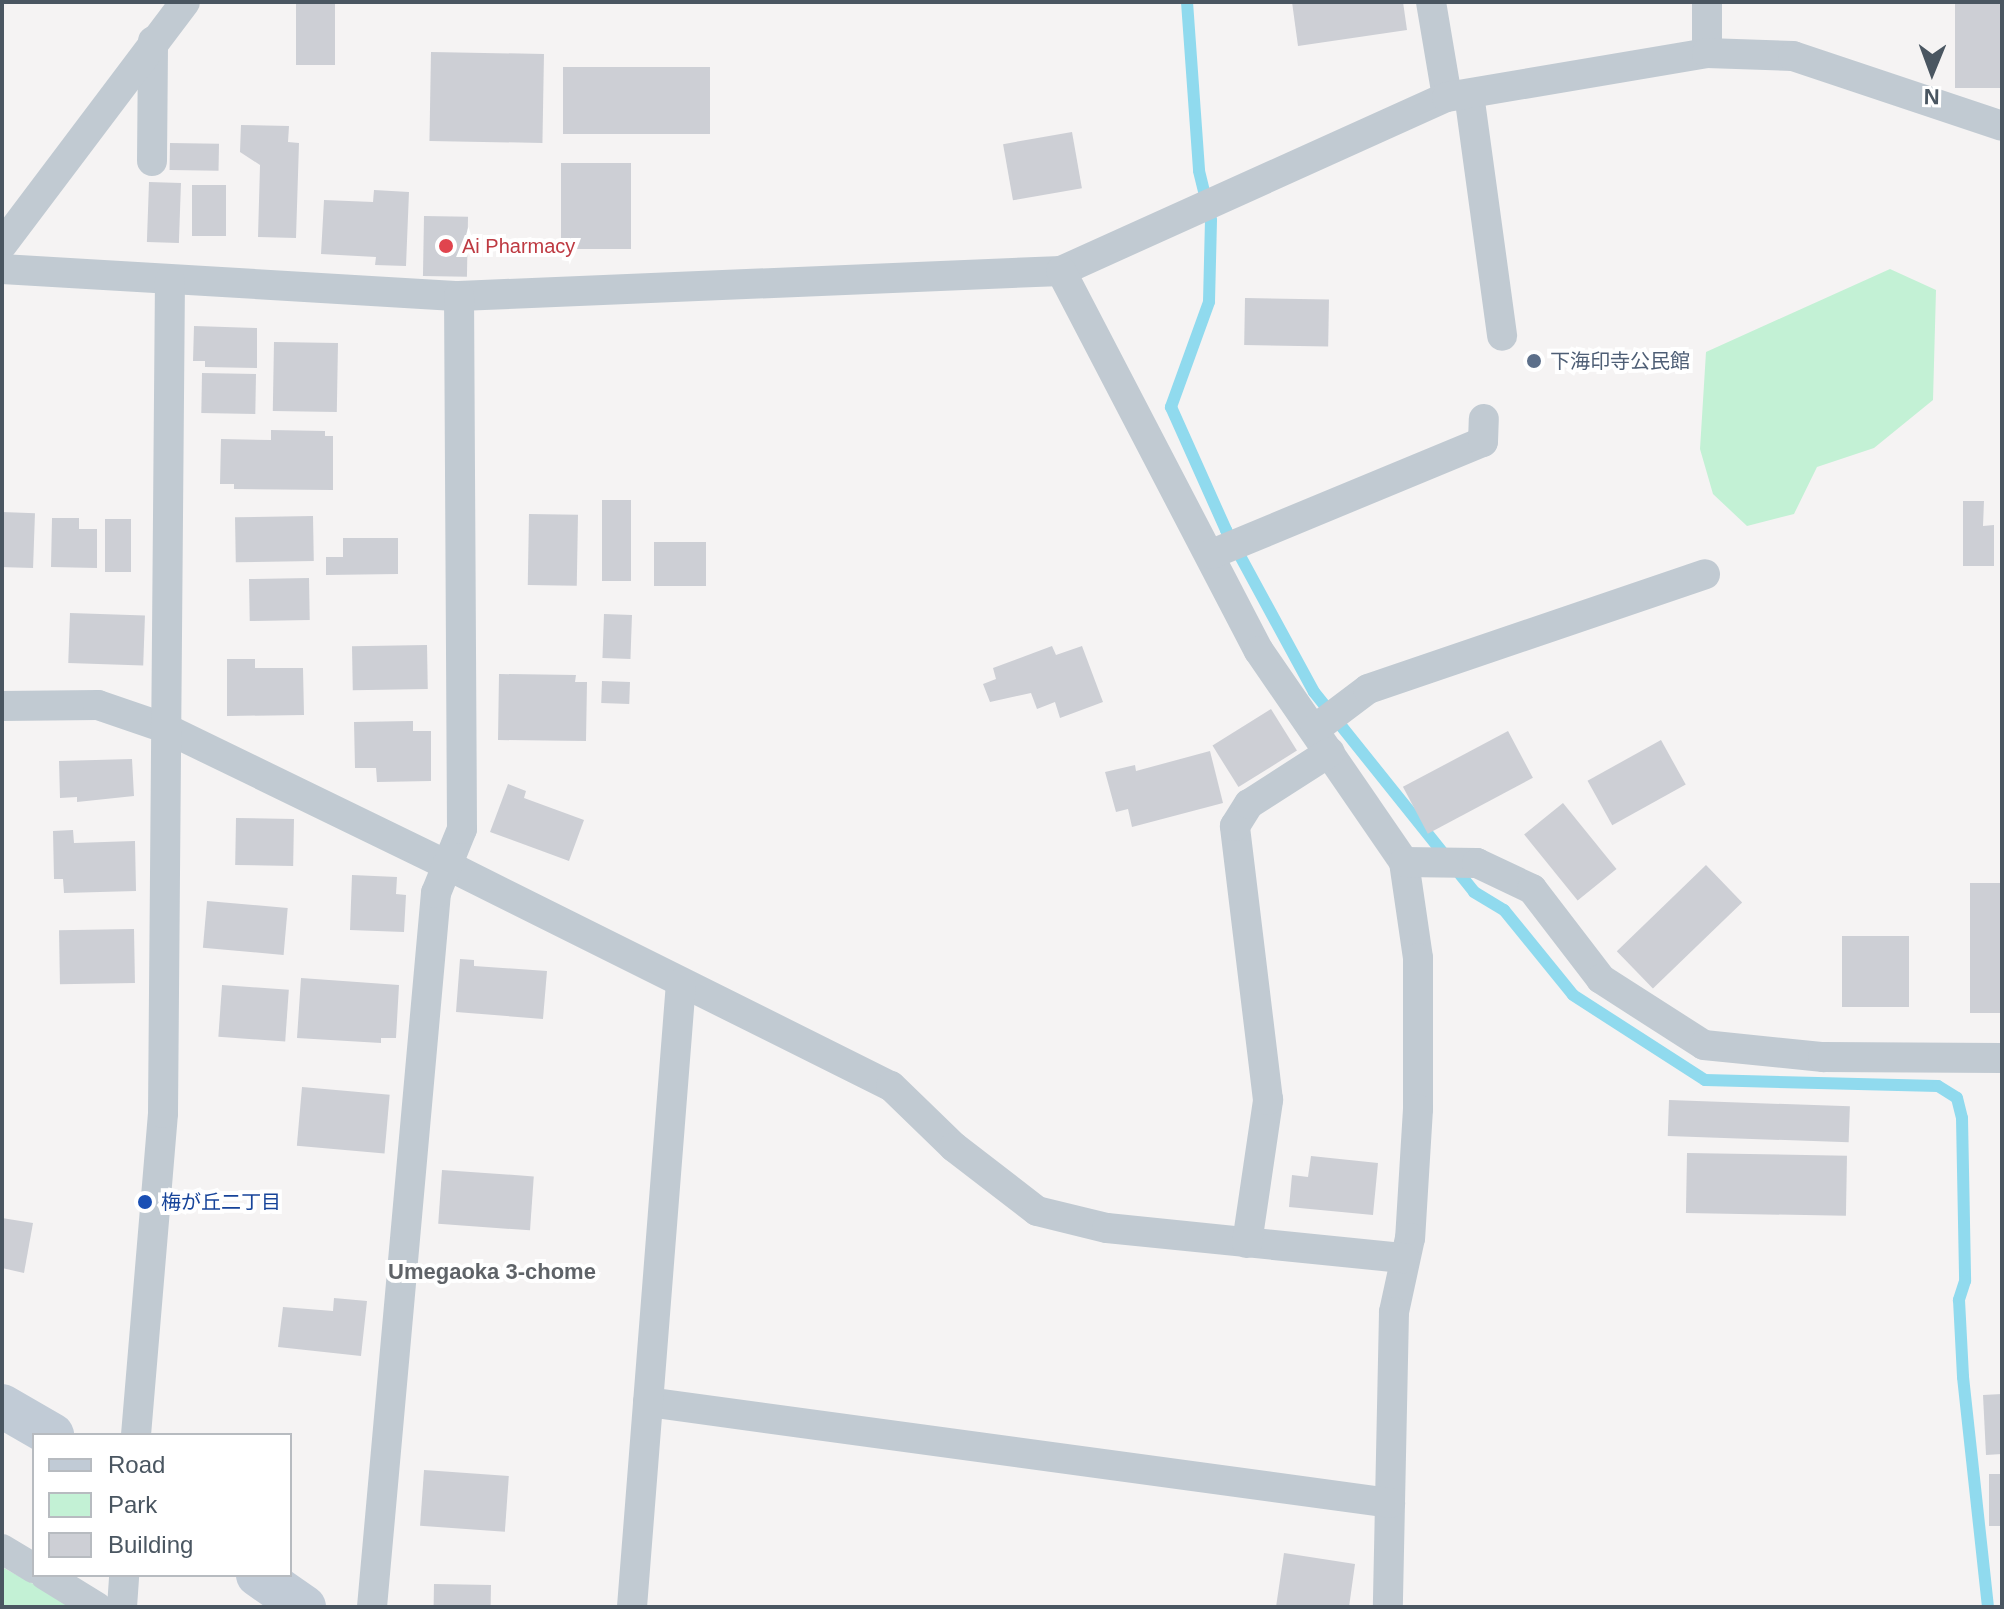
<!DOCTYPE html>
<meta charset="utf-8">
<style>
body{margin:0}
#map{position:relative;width:2004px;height:1609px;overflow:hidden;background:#f5f3f3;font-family:Arial,"Noto Sans JP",sans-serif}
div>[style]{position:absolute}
.green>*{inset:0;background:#c3f1d5}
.stream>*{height:12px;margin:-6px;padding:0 6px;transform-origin:6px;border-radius:6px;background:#90daee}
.building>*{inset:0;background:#cdcfd5;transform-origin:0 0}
.street>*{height:30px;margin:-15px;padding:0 15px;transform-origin:15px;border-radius:15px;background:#c1cad2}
.secondary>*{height:44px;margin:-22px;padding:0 22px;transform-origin:22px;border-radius:22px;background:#c1cbd6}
.dots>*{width:22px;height:22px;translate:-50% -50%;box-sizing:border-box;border:4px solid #fff;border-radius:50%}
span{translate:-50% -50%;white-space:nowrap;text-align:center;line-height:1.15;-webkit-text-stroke:8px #fff;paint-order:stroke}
.health-label{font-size:20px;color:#be3a42}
.left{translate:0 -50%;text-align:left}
.service-label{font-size:20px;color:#4e5e75}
.transit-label{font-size:20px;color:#164399}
.neighbourhood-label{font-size:22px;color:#5f6368;font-weight:700}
.frame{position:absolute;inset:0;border:4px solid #4a5661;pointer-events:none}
.legend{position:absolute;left:32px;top:1433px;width:260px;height:144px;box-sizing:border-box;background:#fff;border:2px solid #b7bbc0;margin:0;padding:10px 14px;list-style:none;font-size:24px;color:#4a5661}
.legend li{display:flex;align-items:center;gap:16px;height:40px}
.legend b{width:40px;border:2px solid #b7bbc0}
.north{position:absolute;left:1892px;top:32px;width:80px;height:80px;-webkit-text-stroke:6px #fff;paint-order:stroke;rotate:181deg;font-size:22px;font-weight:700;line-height:32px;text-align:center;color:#4a5661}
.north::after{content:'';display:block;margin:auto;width:28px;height:36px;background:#4a5661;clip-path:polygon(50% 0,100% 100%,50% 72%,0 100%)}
</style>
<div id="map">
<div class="green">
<i style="clip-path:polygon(1890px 269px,1936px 290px,1933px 400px,1874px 448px,1817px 467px,1794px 514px,1747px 526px,1713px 494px,1700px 449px,1706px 352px)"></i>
<i style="clip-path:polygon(2px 1567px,72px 1605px,74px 1607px,2px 1607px)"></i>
</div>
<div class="stream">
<i style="left:1187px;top:2px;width:169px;rotate:85.9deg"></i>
<i style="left:1199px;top:171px;width:50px;rotate:76.2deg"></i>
<i style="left:1211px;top:220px;width:82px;rotate:91.4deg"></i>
<i style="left:1209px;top:302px;width:112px;rotate:109.9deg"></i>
<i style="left:1171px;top:407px;width:135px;rotate:65.9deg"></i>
<i style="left:1226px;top:530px;width:184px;rotate:61.5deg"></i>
<i style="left:1314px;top:692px;width:256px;rotate:51.3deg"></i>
<i style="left:1474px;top:892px;width:35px;rotate:31deg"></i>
<i style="left:1504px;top:910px;width:109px;rotate:50.9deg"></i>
<i style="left:1573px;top:995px;width:157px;rotate:32.8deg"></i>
<i style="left:1705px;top:1080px;width:233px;rotate:1.5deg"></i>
<i style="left:1938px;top:1086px;width:22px;rotate:32deg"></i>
<i style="left:1957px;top:1098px;width:21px;rotate:76deg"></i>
<i style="left:1962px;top:1118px;width:163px;rotate:88.9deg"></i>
<i style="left:1965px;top:1281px;width:20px;rotate:108deg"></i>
<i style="left:1959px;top:1300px;width:77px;rotate:87deg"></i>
<i style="left:1963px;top:1377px;width:231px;rotate:83.8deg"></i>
</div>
<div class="building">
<i style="clip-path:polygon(1292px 2px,1403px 2px,1407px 30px,1298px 46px)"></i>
<i style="left:1955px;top:2px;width:47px;height:86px"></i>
<i style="left:296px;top:4px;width:39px;height:61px"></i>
<i style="left:431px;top:52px;width:113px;height:89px;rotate:1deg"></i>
<i style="left:710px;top:67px;width:67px;height:147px;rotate:90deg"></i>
<i style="clip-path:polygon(241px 125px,289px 126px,288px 142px,299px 143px,296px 238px,258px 237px,260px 165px,240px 152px)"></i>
<i style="left:1072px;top:132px;width:57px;height:70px;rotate:80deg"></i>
<i style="left:170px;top:143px;width:49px;height:27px;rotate:1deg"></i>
<i style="left:631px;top:163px;width:86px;height:70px;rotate:90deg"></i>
<i style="left:149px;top:182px;width:32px;height:60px;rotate:2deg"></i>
<i style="left:192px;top:185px;width:34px;height:51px"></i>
<i style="clip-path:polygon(374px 190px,409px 192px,406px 266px,375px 265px,376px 257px,321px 254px,324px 200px,373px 202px)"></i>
<i style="left:424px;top:216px;width:44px;height:60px;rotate:1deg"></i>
<i style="left:1245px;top:298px;width:84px;height:47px;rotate:1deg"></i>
<i style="clip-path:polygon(194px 326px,257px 328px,257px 368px,205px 367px,205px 361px,193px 361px)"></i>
<i style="left:274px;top:342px;width:64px;height:69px;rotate:1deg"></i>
<i style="left:202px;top:373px;width:54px;height:40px;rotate:1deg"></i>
<i style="clip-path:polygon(271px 430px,325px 431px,325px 436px,333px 436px,333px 490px,234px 489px,234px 484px,220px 484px,221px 439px,271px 440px)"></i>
<i style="left:602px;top:500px;width:29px;height:81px"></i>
<i style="clip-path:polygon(1963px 501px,1984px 501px,1983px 526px,1994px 525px,1994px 566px,1963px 566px)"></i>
<i style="left:2px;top:512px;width:33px;height:55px;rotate:2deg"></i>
<i style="left:529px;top:514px;width:49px;height:71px;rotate:1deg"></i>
<i style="left:313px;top:516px;width:45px;height:78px;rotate:89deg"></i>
<i style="clip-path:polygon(52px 518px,79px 518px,79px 529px,97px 529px,97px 568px,51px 567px)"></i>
<i style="left:105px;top:519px;width:26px;height:53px"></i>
<i style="clip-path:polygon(343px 538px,398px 538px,398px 574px,326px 575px,326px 557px,343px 557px)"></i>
<i style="left:654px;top:542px;width:52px;height:44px"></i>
<i style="left:309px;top:578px;width:42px;height:60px;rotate:89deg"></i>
<i style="left:70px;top:613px;width:75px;height:50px;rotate:2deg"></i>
<i style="left:604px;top:614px;width:28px;height:44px;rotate:2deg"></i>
<i style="left:427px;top:645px;width:44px;height:75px;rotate:89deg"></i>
<i style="clip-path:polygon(1052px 646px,1056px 655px,1082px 646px,1103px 702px,1060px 718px,1055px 702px,1037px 709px,1031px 693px,990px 702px,983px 684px,996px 679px,993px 668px)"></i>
<i style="clip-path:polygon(227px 659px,255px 659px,255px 668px,303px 668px,304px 715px,227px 716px)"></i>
<i style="clip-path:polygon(499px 674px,576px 675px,575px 682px,587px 682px,586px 741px,498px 740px)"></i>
<i style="left:602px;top:681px;width:28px;height:22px;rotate:2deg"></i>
<i style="left:1271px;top:709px;width:49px;height:69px;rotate:58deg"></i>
<i style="clip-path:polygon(413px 721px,413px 731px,431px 731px,431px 781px,377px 782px,376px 768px,355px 768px,354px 722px)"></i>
<i style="left:1508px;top:731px;width:53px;height:119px;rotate:62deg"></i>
<i style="left:1661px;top:740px;width:51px;height:84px;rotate:61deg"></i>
<i style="clip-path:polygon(1210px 751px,1223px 803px,1132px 827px,1128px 809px,1116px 812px,1105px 772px,1135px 765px,1136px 771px)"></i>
<i style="clip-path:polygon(132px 759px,134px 796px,77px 802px,77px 797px,60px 798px,59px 761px)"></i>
<i style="clip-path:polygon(508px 784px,526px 791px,524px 798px,584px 820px,569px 861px,490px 832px)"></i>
<i style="left:1563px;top:803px;width:85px;height:50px;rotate:51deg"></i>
<i style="left:236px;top:818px;width:58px;height:47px;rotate:1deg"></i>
<i style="clip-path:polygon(73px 830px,74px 843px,135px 841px,136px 891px,64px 893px,63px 879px,54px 879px,53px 831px)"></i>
<i style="left:1706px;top:865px;width:52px;height:124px;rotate:46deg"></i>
<i style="clip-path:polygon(352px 875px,397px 877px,396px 894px,406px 895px,404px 932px,350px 930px)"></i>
<i style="left:1970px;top:883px;width:32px;height:130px"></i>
<i style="left:207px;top:901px;width:81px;height:47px;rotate:5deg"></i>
<i style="left:134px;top:929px;width:54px;height:75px;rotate:89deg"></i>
<i style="left:1842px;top:936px;width:67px;height:71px"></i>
<i style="clip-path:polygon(460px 959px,474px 960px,474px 966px,547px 971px,543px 1019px,456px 1012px)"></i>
<i style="clip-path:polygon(301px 978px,399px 985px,396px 1038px,381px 1038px,381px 1043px,297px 1038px)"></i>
<i style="left:222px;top:985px;width:67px;height:52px;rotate:4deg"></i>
<i style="left:302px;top:1087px;width:88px;height:59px;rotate:5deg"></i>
<i style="left:1669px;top:1100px;width:181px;height:36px;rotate:2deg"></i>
<i style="left:1687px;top:1153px;width:160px;height:60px;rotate:1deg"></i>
<i style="clip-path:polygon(1311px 1156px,1378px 1163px,1373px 1215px,1289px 1207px,1292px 1175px,1308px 1177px)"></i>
<i style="left:442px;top:1170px;width:92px;height:54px;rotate:4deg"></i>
<i style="clip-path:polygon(2px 1218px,33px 1223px,24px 1273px,2px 1268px)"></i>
<i style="clip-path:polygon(334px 1298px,367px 1301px,361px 1356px,278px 1347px,283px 1307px,333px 1311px)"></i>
<i style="clip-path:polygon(2002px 1394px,2002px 1454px,1986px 1455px,1983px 1395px)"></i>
<i style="left:424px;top:1470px;width:85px;height:56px;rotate:4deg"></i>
<i style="left:1989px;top:1474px;width:13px;height:52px"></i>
<i style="clip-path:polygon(1284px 1553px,1355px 1564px,1349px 1607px,1276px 1607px)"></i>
<i style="left:434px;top:1584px;width:57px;height:23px;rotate:1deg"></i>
</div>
<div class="street">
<i style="left:1431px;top:2px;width:96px;rotate:80.4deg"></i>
<i style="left:1707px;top:53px;width:51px;rotate:-90deg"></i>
<i style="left:1469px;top:94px;width:244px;rotate:82.2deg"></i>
<i style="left:152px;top:161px;width:120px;rotate:-89.5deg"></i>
<i style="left:2px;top:245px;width:304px;rotate:-53deg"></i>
<i style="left:2px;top:269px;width:458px;rotate:3.4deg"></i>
<i style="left:459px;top:296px;width:603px;rotate:-2.38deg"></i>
<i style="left:1061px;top:271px;width:423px;rotate:-24.3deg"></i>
<i style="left:1447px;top:97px;width:264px;rotate:-9.6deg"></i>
<i style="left:1707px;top:53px;width:86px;rotate:2deg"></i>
<i style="left:1793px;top:56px;width:220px;rotate:18.5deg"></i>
<i style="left:1061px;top:271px;width:428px;rotate:62.5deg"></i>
<i style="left:1259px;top:651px;width:256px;rotate:55.5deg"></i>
<i style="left:1404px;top:862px;width:97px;rotate:81.7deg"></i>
<i style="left:1418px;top:958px;width:151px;rotate:90deg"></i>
<i style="left:1418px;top:1109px;width:129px;rotate:93.5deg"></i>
<i style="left:1410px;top:1238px;width:76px;rotate:102.2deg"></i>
<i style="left:1394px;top:1312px;width:295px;rotate:91.2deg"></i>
<i style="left:1212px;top:554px;width:293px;rotate:-22.5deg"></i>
<i style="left:1483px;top:442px;width:23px;rotate:-88deg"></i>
<i style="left:2px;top:706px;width:96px;rotate:-0.6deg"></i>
<i style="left:98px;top:705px;width:71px;rotate:18.9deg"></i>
<i style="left:165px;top:728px;width:314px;rotate:25.9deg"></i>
<i style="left:447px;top:865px;width:496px;rotate:26.5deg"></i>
<i style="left:891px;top:1086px;width:88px;rotate:44.1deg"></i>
<i style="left:954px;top:1147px;width:105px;rotate:37.6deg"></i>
<i style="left:1037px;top:1211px;width:72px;rotate:13.7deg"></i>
<i style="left:1107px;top:1228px;width:299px;rotate:5.8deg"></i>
<i style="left:1315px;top:729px;width:66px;rotate:-37deg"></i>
<i style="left:1368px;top:689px;width:356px;rotate:-18.8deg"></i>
<i style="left:1404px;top:862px;width:73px;rotate:0.8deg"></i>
<i style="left:1477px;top:863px;width:61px;rotate:25.3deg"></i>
<i style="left:1532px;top:889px;width:113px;rotate:52.5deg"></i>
<i style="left:1601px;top:979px;width:122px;rotate:32.7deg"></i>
<i style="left:1704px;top:1045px;width:120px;rotate:5.8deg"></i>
<i style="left:1823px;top:1057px;width:179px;rotate:0.3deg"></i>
<i style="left:1247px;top:1243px;width:145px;rotate:-81.6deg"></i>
<i style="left:1268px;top:1100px;width:276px;rotate:-96.9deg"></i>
<i style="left:1235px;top:826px;width:26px;rotate:-58deg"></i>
<i style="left:1249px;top:804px;width:96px;rotate:-32.7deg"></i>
<i style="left:648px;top:1402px;width:749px;rotate:7.75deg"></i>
<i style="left:136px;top:1435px;width:323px;rotate:-85.2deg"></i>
<i style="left:163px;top:1113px;width:832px;rotate:-89.52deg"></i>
<i style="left:2px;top:1549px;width:37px;rotate:31deg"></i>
<i style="left:45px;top:1575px;width:61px;rotate:31.6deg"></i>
<i style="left:122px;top:1607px;width:32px;rotate:-86deg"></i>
<i style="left:372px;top:1607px;width:717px;rotate:-84.88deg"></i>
<i style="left:436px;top:893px;width:69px;rotate:-67.9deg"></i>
<i style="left:462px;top:829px;width:533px;rotate:-90.32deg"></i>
<i style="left:632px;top:1607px;width:626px;rotate:-85.51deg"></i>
</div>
<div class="secondary">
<i style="left:2px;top:1406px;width:58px;rotate:30.1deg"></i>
<i style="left:258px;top:1575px;width:56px;rotate:34.8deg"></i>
</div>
<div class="dots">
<i style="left:446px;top:246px;background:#e0444e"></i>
<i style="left:1534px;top:361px;background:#5c6f8a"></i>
<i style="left:145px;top:1202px;background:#1a4fb4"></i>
</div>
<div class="health-label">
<span class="left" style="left:462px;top:246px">Ai Pharmacy</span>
</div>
<div class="service-label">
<span class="left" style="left:1550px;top:361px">下海印寺公民館</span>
</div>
<div class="transit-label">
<span class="left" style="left:161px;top:1202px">梅が丘二丁目</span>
</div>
<div class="neighbourhood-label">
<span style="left:492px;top:1272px">Umegaoka 3-chome</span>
</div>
<div class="frame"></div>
<ul class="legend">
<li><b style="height:10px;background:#c1cbd6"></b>Road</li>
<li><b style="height:22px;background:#c3f1d5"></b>Park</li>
<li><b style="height:22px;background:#cdcfd5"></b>Building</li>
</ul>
<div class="north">N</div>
</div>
